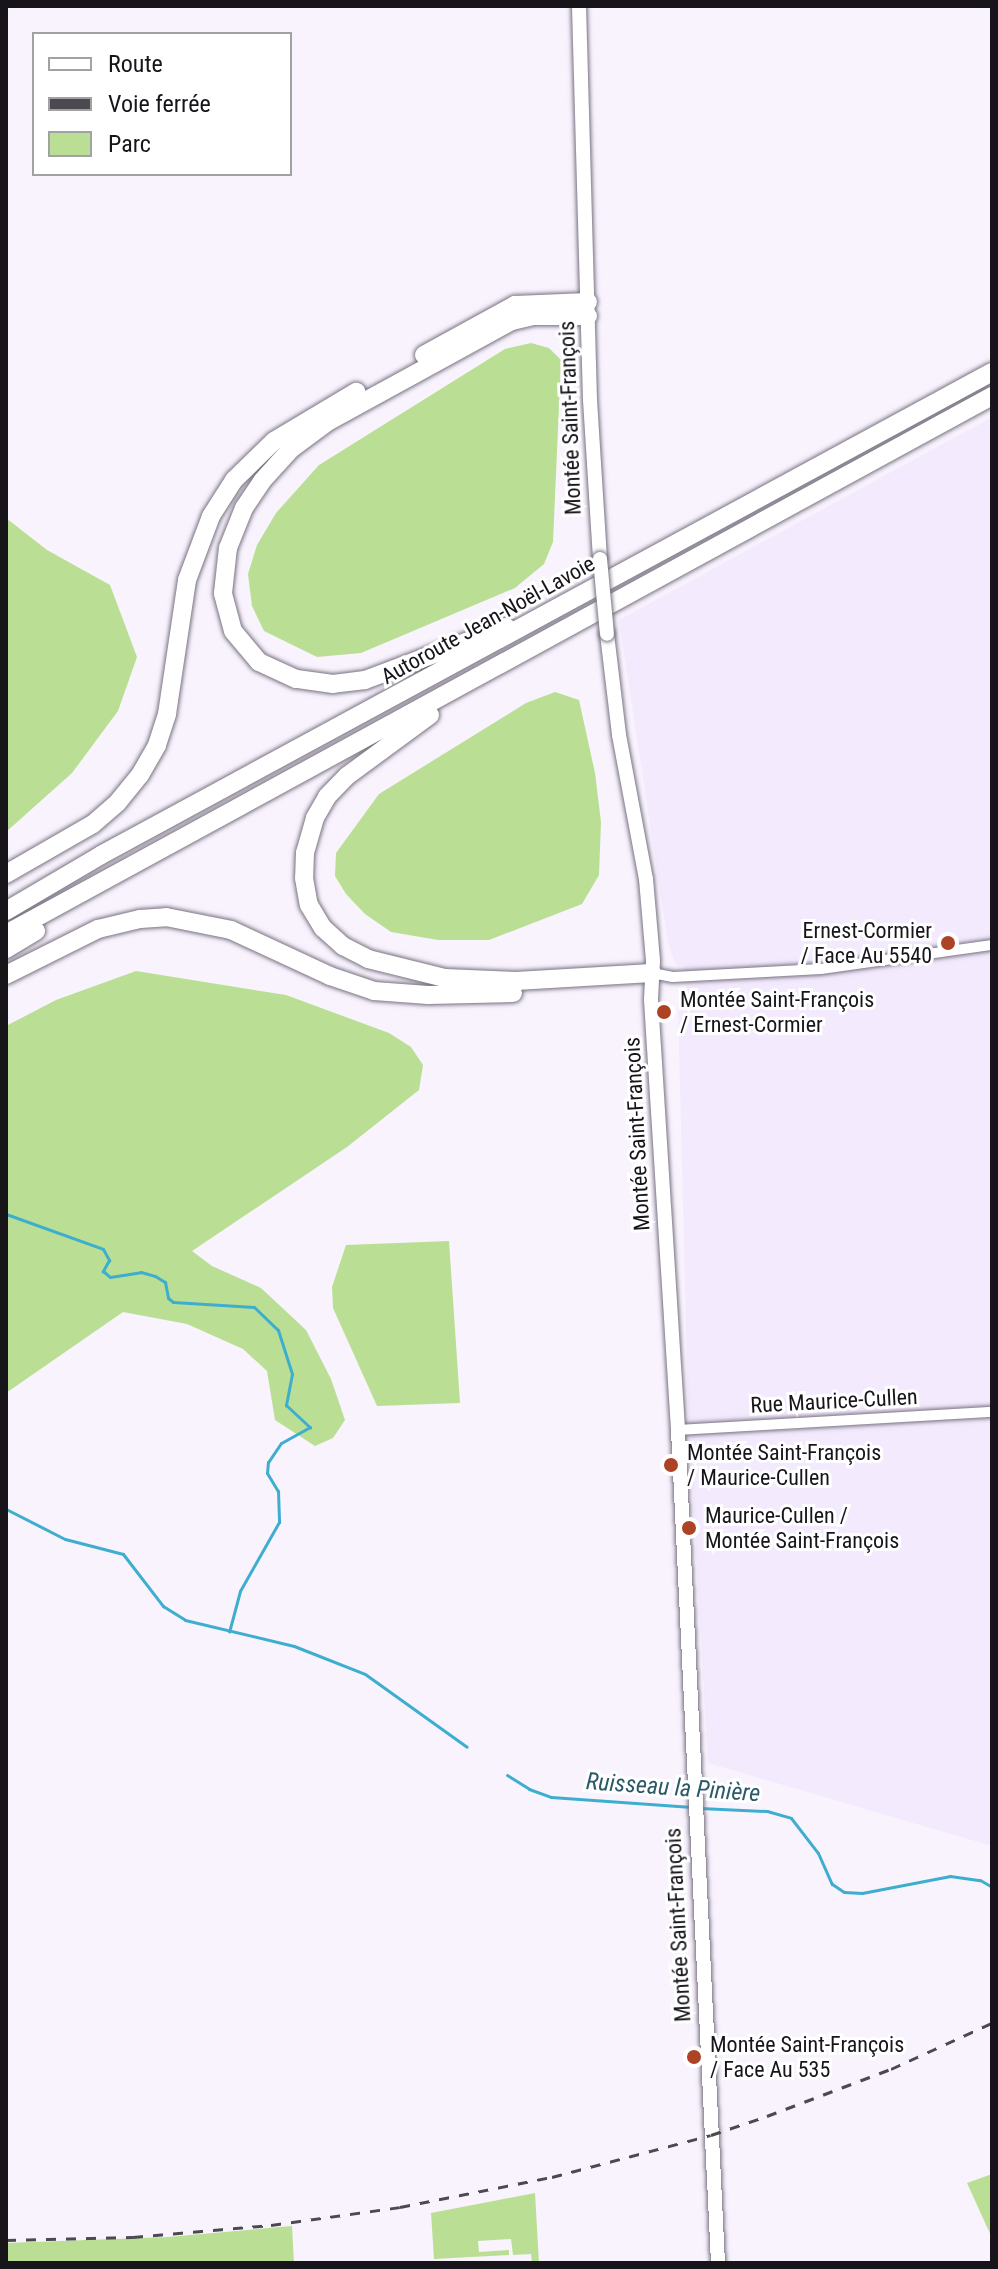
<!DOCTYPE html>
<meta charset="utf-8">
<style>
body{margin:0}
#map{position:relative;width:998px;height:2269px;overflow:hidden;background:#f8f3fd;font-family:"Roboto Condensed",sans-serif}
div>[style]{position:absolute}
.built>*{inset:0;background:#f3eafd}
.green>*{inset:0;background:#badf94}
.stream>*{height:3px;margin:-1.5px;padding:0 1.5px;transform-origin:1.5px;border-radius:1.5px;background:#3eaecf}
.roads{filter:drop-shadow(0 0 2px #797281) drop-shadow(0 0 2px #797281)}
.street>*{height:10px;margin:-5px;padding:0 5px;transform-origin:5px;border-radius:5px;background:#fff}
.secondary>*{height:14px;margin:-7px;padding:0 7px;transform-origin:7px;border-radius:7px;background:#fff}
.highway>*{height:18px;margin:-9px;padding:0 9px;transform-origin:9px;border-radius:9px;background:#fff}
.rail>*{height:3px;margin-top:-1.5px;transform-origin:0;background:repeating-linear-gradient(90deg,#4c4950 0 10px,transparent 0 20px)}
.bridges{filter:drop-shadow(0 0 2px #797281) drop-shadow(0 0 2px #797281)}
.secondary-bridge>*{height:14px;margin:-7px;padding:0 7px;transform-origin:7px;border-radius:7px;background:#fff}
.dots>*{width:22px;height:22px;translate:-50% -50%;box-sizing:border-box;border:4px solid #fff;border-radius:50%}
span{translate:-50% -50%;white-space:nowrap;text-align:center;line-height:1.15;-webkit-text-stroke:6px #fff;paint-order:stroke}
.street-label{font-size:22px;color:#17141a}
.poi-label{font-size:22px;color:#17141a}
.right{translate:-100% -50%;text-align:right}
.left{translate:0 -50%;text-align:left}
.water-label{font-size:24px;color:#2b5968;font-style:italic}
.frame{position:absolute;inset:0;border:8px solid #17141a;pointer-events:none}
.legend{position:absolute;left:32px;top:32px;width:260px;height:144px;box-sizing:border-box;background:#fff;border:2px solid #a2a1a3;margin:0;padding:10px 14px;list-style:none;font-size:24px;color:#17141a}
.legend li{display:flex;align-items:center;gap:16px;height:40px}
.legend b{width:40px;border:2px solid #a2a1a3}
</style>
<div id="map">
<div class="built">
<i style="clip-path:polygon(992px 417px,992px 1846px,708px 1763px,688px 1407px,678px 1006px,680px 995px,687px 990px,684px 967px,675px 963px,668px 943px,619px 620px)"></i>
</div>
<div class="green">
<i style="clip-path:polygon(531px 343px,549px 348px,561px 360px,553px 542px,544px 564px,515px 588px,361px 653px,317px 657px,264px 631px,252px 606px,248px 574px,257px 545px,276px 513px,319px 465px,505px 349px)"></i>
<i style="clip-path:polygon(6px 518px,47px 550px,110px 585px,137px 657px,118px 711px,72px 773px,6px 832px)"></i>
<i style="clip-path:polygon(555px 692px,579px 700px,595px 773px,601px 822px,599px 875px,582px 904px,489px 940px,438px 940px,391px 932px,365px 914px,346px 894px,335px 876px,336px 853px,379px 794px,526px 703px)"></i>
<i style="clip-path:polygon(136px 971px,286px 995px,389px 1033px,411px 1047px,423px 1065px,419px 1090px,347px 1147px,192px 1251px,212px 1266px,261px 1288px,306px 1330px,331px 1379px,345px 1420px,333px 1438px,315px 1446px,275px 1420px,267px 1371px,243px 1349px,187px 1324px,123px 1312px,6px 1393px,6px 1026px,56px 1000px)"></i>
<i style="clip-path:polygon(449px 1241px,460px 1403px,377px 1406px,333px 1308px,332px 1287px,346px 1245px)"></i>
<i style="clip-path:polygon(992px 2174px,992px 2238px,967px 2183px)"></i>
<i style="clip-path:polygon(535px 2193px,539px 2263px,532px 2263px,531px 2254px,513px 2255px,511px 2239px,478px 2241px,479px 2252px,509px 2250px,509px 2255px,434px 2259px,431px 2213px)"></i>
<i style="clip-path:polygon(292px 2226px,294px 2263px,6px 2263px,6px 2243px,168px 2237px)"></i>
</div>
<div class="stream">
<i style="left:6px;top:1214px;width:103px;rotate:19.8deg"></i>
<i style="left:103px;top:1249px;width:13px;rotate:61deg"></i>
<i style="left:109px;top:1260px;width:13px;rotate:119deg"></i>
<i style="left:103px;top:1271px;width:9px;rotate:41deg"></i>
<i style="left:110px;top:1277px;width:31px;rotate:-9deg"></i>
<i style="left:141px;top:1272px;width:15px;rotate:16deg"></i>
<i style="left:155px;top:1276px;width:12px;rotate:31deg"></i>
<i style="left:165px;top:1282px;width:16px;rotate:79deg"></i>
<i style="left:168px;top:1298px;width:6px;rotate:39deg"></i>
<i style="left:173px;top:1302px;width:81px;rotate:3.5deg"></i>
<i style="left:254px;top:1307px;width:33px;rotate:44deg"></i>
<i style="left:278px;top:1330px;width:46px;rotate:72.3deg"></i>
<i style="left:292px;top:1374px;width:32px;rotate:101deg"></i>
<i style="left:286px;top:1405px;width:33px;rotate:43deg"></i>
<i style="left:310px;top:1427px;width:33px;rotate:151deg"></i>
<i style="left:281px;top:1443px;width:23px;rotate:124deg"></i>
<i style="left:268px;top:1462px;width:11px;rotate:95deg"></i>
<i style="left:267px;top:1473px;width:21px;rotate:59deg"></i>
<i style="left:278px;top:1491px;width:31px;rotate:88deg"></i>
<i style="left:279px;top:1522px;width:79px;rotate:119.5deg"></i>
<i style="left:240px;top:1591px;width:42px;rotate:105deg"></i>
<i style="left:6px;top:1509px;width:66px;rotate:27deg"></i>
<i style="left:65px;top:1539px;width:60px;rotate:14.5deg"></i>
<i style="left:123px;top:1554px;width:66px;rotate:52.4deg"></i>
<i style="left:163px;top:1606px;width:26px;rotate:32deg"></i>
<i style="left:185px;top:1620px;width:112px;rotate:13.4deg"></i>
<i style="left:294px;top:1646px;width:76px;rotate:21.5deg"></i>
<i style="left:365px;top:1674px;width:125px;rotate:35.6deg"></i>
<i style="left:507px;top:1775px;width:26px;rotate:32deg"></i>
<i style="left:529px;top:1789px;width:23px;rotate:20deg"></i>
<i style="left:551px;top:1797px;width:141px;rotate:4.1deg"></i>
<i style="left:700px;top:1808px;width:67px;rotate:2.6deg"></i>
<i style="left:767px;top:1811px;width:25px;rotate:16deg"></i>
<i style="left:791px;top:1818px;width:44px;rotate:52.4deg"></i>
<i style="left:818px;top:1853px;width:34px;rotate:66deg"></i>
<i style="left:832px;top:1884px;width:14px;rotate:34deg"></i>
<i style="left:844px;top:1892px;width:18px;rotate:3deg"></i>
<i style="left:862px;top:1893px;width:90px;rotate:-10.9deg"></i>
<i style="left:950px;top:1876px;width:30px;rotate:8deg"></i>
<i style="left:980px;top:1880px;width:14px;rotate:30deg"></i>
</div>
<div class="roads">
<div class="street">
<i style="left:652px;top:973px;width:21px;rotate:11deg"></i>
<i style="left:673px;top:977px;width:148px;rotate:-3.1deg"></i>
<i style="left:821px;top:969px;width:173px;rotate:-8deg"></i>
<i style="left:678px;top:1430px;width:315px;rotate:-3.3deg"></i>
</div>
<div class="secondary">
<i style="left:579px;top:6px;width:394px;rotate:88.4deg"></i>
<i style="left:590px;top:400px;width:159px;rotate:86.4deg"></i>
<i style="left:607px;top:634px;width:102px;rotate:83.2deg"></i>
<i style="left:619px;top:735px;width:147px;rotate:79.4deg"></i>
<i style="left:646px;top:879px;width:82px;rotate:85.1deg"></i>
<i style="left:653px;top:961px;width:39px;rotate:93deg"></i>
<i style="left:651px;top:1000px;width:431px;rotate:86.4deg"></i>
<i style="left:678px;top:1430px;width:834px;rotate:87.25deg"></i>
</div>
<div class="highway">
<i style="left:424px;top:355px;width:104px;rotate:-28.8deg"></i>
<i style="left:515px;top:305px;width:73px;rotate:-2.4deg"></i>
<i style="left:506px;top:627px;width:151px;rotate:159.4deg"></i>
<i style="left:365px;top:680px;width:32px;rotate:173deg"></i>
<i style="left:333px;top:684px;width:37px;rotate:-172deg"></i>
<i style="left:296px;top:679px;width:41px;rotate:-155.3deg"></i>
<i style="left:259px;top:662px;width:40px;rotate:-130deg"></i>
<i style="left:233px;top:631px;width:39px;rotate:-105deg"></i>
<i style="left:223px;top:593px;width:45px;rotate:-83.7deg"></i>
<i style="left:228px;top:548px;width:43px;rotate:-68.2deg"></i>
<i style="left:244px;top:508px;width:32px;rotate:-56deg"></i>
<i style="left:262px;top:481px;width:43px;rotate:-47.8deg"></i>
<i style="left:291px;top:449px;width:47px;rotate:-36.4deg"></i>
<i style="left:329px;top:421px;width:209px;rotate:-28.7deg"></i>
<i style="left:512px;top:321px;width:22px;rotate:-13deg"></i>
<i style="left:533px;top:316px;width:55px"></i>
<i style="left:430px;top:715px;width:103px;rotate:143.7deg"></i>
<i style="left:347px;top:776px;width:29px;rotate:134deg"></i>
<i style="left:327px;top:797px;width:24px;rotate:120deg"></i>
<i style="left:315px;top:818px;width:35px;rotate:106deg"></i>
<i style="left:305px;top:852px;width:26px;rotate:92deg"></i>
<i style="left:304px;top:878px;width:27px;rotate:80deg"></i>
<i style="left:309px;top:905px;width:27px;rotate:59deg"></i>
<i style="left:323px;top:928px;width:27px;rotate:42deg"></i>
<i style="left:343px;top:946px;width:28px;rotate:27deg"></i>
<i style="left:368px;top:959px;width:79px;rotate:13.9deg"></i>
<i style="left:445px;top:978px;width:71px;rotate:2.4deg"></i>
<i style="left:516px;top:981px;width:136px;rotate:-3.4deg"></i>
<i style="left:6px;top:874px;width:100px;rotate:-29.9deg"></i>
<i style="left:93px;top:824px;width:33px;rotate:-41deg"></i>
<i style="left:118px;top:802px;width:35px;rotate:-51deg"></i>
<i style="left:140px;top:775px;width:34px;rotate:-60deg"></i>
<i style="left:157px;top:745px;width:33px;rotate:-72deg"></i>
<i style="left:167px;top:714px;width:135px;rotate:-81.5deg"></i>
<i style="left:187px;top:580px;width:68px;rotate:-69.4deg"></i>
<i style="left:211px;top:516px;width:43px;rotate:-57.4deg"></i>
<i style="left:234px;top:480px;width:56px;rotate:-44.3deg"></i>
<i style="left:274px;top:441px;width:96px;rotate:-30.9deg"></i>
<i style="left:6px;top:911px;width:110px;rotate:-30.5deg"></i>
<i style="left:101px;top:855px;width:1013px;rotate:-28.46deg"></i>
<i style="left:6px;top:934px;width:1123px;rotate:-28.62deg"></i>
<i style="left:6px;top:949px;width:35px;rotate:-31deg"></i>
<i style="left:6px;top:975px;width:103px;rotate:-26.6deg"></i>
<i style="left:98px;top:929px;width:43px;rotate:-13.4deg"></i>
<i style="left:140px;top:919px;width:26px;rotate:-4deg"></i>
<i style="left:166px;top:917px;width:66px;rotate:11.3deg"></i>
<i style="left:231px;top:930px;width:109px;rotate:24.9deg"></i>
<i style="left:330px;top:976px;width:46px;rotate:18.8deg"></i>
<i style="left:374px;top:991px;width:54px;rotate:4.2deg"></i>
<i style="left:428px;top:995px;width:85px;rotate:-1.3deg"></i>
</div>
</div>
<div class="rail">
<i style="left:6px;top:2240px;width:127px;rotate:-1.4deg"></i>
<i style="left:133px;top:2237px;width:139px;rotate:-5deg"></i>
<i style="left:271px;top:2225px;width:130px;rotate:-7.9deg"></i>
<i style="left:400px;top:2207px;width:155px;rotate:-11.2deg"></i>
<i style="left:552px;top:2177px;width:164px;rotate:-14.8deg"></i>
<i style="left:711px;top:2135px;width:59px;rotate:-18.7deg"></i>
<i style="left:767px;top:2116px;width:133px;rotate:-20.8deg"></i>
<i style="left:891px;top:2069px;width:111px;rotate:-24.5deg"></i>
</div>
<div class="bridges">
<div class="secondary-bridge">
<i style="left:600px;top:559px;width:75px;rotate:84.7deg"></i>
</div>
</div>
<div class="dots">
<i style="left:948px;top:943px;background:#ab4324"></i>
<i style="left:664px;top:1012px;background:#ab4324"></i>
<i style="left:671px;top:1465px;background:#ab4324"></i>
<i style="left:689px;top:1528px;background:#ab4324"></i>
<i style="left:694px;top:2057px;background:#ab4324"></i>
</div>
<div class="street-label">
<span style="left:570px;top:418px;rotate:-92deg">Montée Saint-François</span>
<span style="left:488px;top:620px;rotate:-29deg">Autoroute Jean-Noël-Lavoie</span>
<span style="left:637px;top:1134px;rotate:-93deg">Montée Saint-François</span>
<span style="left:834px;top:1401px;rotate:-3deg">Rue Maurice-Cullen</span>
<span style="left:678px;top:1925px;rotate:-93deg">Montée Saint-François</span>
</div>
<div class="poi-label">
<span class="right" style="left:932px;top:943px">Ernest-Cormier<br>/ Face Au 5540</span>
<span class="left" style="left:680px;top:1012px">Montée Saint-François<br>/ Ernest-Cormier</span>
<span class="left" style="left:687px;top:1465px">Montée Saint-François<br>/ Maurice-Cullen</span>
<span class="left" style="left:705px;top:1528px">Maurice-Cullen /<br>Montée Saint-François</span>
<span class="left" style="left:710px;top:2057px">Montée Saint-François<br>/ Face Au 535</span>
</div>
<div class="water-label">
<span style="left:673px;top:1788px;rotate:4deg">Ruisseau la Pinière</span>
</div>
<div class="frame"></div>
<ul class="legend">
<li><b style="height:10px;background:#fff"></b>Route</li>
<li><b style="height:10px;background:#4c4950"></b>Voie ferrée</li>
<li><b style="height:22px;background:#badf94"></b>Parc</li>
</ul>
</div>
